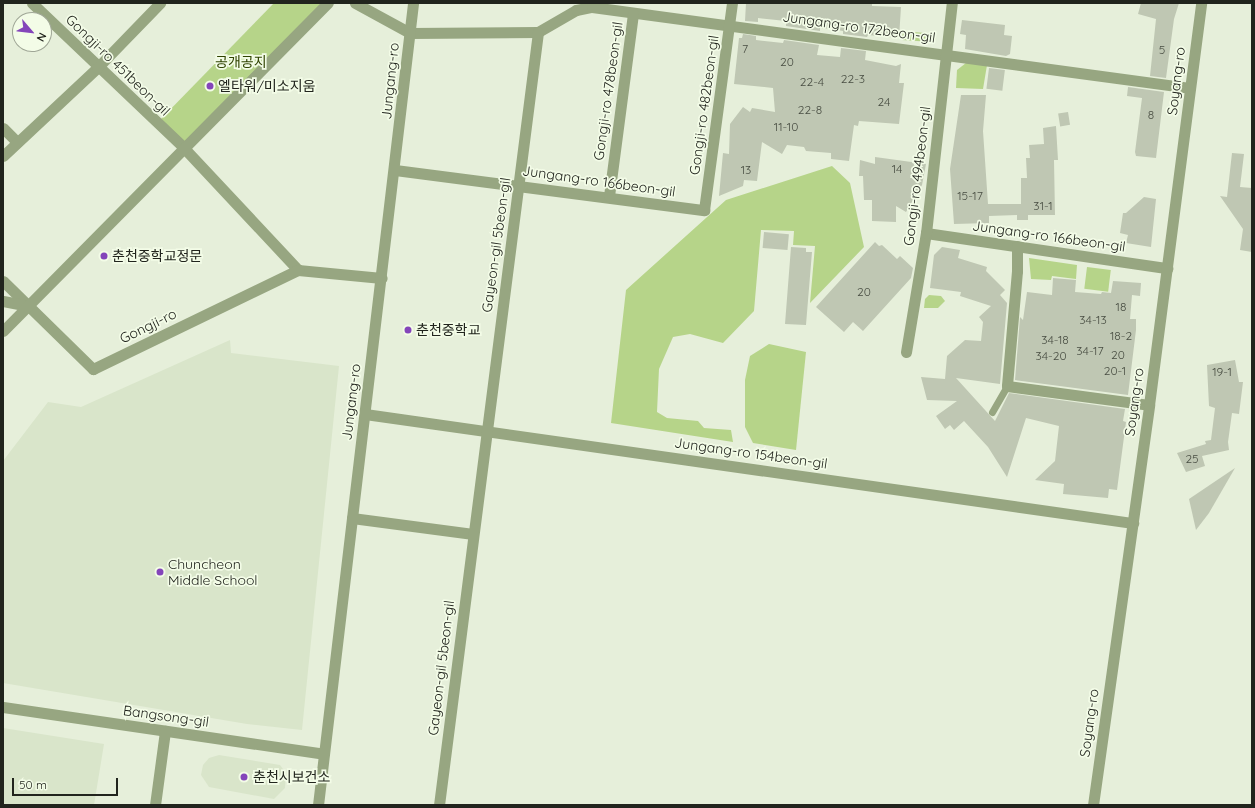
<!DOCTYPE html>
<meta charset="utf-8">
<style>
body{margin:0}
#map{position:relative;width:1255px;height:808px;overflow:hidden;background:#e6efda;font-family:Quicksand,"Noto Sans KR",sans-serif}
div>[style]{position:absolute}
.built>*{inset:0;background:#d9e5ca}
.green>*{inset:0;background:#b6d489;transform-origin:0 0}
.building>*{inset:0;background:#bfc7b3;transform-origin:0 0}
.service>*{height:7px;margin:-3.5px;padding:0 3.5px;transform-origin:3.5px;border-radius:3.5px;background:#97a681}
.minor>*{height:11px;margin:-5.5px;padding:0 5.5px;transform-origin:5.5px;border-radius:5.5px;background:#97a681}
.tertiary>*{height:11px;margin:-5.5px;padding:0 5.5px;transform-origin:5.5px;border-radius:5.5px;background:#97a681}
.dots>*{width:11px;height:11px;translate:-50% -50%;box-sizing:border-box;border:2px solid #f3fce7;border-radius:50%}
span{translate:-50% -50%;white-space:nowrap;text-align:center;line-height:1.15;-webkit-text-stroke:3.5px #f3fce7;paint-order:stroke}
.number-label{font-size:12px;color:#484d42}
.number-label span{-webkit-text-stroke-width:0}
.street-label{font-size:14px;color:#21241d}
.park-label{font-size:14px;color:#2f4300}
.poi-label{font-size:14px;color:#21241d}
.left{translate:0 -50%;text-align:left}
.frame{position:absolute;inset:0;border:4px solid #21241d;pointer-events:none}
.north{position:absolute;left:12px;top:12px;width:40px;height:40px;box-sizing:border-box;background:#f3fce7;border:1px solid #9fa696;border-radius:50%;rotate:118deg;font-size:11px;font-weight:700;line-height:16px;text-align:center;color:#21241d}
.north::after{content:'';display:block;margin:auto;width:14px;height:18px;background:#8445ba;clip-path:polygon(50% 0,100% 100%,50% 72%,0 100%)}
.scale{position:absolute;left:12px;top:778px;width:106px;height:18px;box-sizing:border-box;border:2px solid #21241d;border-top:0;padding-left:5px;font-size:12px;line-height:14px;white-space:nowrap;color:#21241d;-webkit-text-stroke:3px #f3fce7;paint-order:stroke}
</style>
<div id="map">
<div class="built">
<i style="clip-path:polygon(230px 340px,231px 353px,339px 366px,302px 730px,247px 724px,3px 683px,3px 461px,48px 402px,81px 407px)"></i>
<i style="clip-path:polygon(3px 728px,104px 744px,94px 805px,3px 805px)"></i>
<i style="clip-path:polygon(219px 755px,280px 765px,286px 773px,285px 788px,274px 799px,209px 787px,201px 775px,203px 765px,209px 758px)"></i>
</div>
<div class="green">
<i style="clip-path:polygon(274px 3px,322px 3px,185px 144px,160px 120px)"></i>
<i style="clip-path:polygon(903px 31px,936px 34px,936px 39px,932px 42px,902px 40px)"></i>
<i style="clip-path:polygon(966px 63px,987px 65px,983px 89px,956px 88px,957px 70px)"></i>
<i style="clip-path:polygon(832px 166px,850px 183px,864px 247px,810px 303px,815px 246px,793px 245px,794px 231px,761px 230px,754px 311px,723px 343px,690px 334px,673px 337px,659px 369px,657px 412px,667px 418px,698px 421px,704px 428px,731px 430px,733px 442px,611px 423px,626px 290px,726px 200px)"></i>
<i style="clip-path:polygon(1029px 258px,1077px 265px,1076px 279px,1052px 276px,1051px 280px,1031px 279px)"></i>
<i style="left:1087px;top:267px;width:24px;height:22px;rotate:7deg"></i>
<i style="clip-path:polygon(929px 295px,941px 296px,945px 301px,938px 308px,924px 308px,925px 299px)"></i>
<i style="clip-path:polygon(769px 344px,806px 352px,796px 450px,753px 443px,745px 427px,745px 380px,750px 356px)"></i>
</div>
<div class="building">
<i style="clip-path:polygon(746px 3px,872px 3px,872px 6px,901px 7px,899px 38px,868px 35px,867px 37px,843px 34px,843px 31px,832px 29px,820px 28px,820px 31px,786px 26px,786px 21px,758px 18px,758px 22px,745px 21px)"></i>
<i style="clip-path:polygon(1141px 3px,1179px 3px,1174px 19px,1166px 78px,1150px 76px,1156px 19px,1138px 14px)"></i>
<i style="clip-path:polygon(962px 20px,1005px 25px,1004px 35px,1012px 36px,1010px 54px,1006px 56px,965px 49px,966px 35px,960px 34px)"></i>
<i style="clip-path:polygon(743px 34px,756px 36px,756px 40px,783px 43px,784px 40px,819px 45px,817px 55px,840px 57px,841px 48px,866px 51px,865px 60px,896px 66px,901px 64px,899px 83px,904px 83px,899px 124px,859px 121px,858px 126px,854px 125px,849px 161px,831px 159px,831px 153px,806px 151px,804px 147px,787px 145px,782px 154px,762px 142px,757px 181px,744px 180px,743px 186px,719px 196px,723px 153px,729px 154px,730px 124px,743px 107px,750px 112px,752px 108px,775px 112px,773px 88px,734px 84px,739px 38px,742px 38px)"></i>
<i style="left:989px;top:68px;width:16px;height:21px;rotate:7deg"></i>
<i style="clip-path:polygon(1128px 87px,1164px 92px,1156px 158px,1136px 156px,1135px 152px,1142px 98px,1127px 96px)"></i>
<i style="clip-path:polygon(961px 95px,986px 95px,983px 131px,988px 204px,1021px 204px,1021px 178px,1027px 178px,1026px 158px,1030px 158px,1029px 145px,1044px 144px,1043px 128px,1056px 126px,1058px 160px,1054px 160px,1055px 215px,1028px 215px,1028px 220px,1017px 220px,1017px 215px,989px 216px,989px 223px,954px 224px,950px 169px)"></i>
<i style="left:1068px;top:112px;width:13px;height:10px;rotate:81deg"></i>
<i style="clip-path:polygon(1232px 153px,1244px 154px,1240px 187px,1252px 188px,1252px 252px,1240px 250px,1243px 229px,1220px 196px,1227px 197px)"></i>
<i style="clip-path:polygon(875px 157px,926px 164px,922px 185px,906px 212px,896px 206px,896px 222px,872px 221px,872px 200px,864px 200px,863px 176px,859px 176px,860px 160px,875px 164px)"></i>
<i style="clip-path:polygon(1144px 197px,1156px 199px,1151px 247px,1126px 243px,1128px 235px,1120px 233px,1123px 213px,1126px 213px)"></i>
<i style="left:764px;top:232px;width:25px;height:16px;rotate:5deg"></i>
<i style="clip-path:polygon(875px 242px,879px 246px,882px 245px,897px 259px,900px 256px,913px 268px,911px 278px,863px 331px,853px 322px,844px 332px,816px 307px)"></i>
<i style="clip-path:polygon(791px 247px,806px 248px,806px 252px,812px 252px,806px 325px,785px 324px)"></i>
<i style="clip-path:polygon(942px 247px,960px 250px,958px 258px,987px 267px,986px 271px,1005px 290px,1000px 295px,1007px 303px,1000px 384px,956px 378px,995px 421px,1009px 393px,1125px 409px,1123px 421px,1126px 422px,1117px 490px,1109px 489px,1108px 498px,1063px 494px,1064px 484px,1035px 480px,1055px 461px,1059px 426px,1026px 418px,1007px 477px,988px 447px,964px 421px,954px 430px,950px 425px,945px 429px,936px 416px,957px 401px,927px 400px,921px 377px,945px 379px,947px 356px,965px 340px,981px 341px,983px 322px,979px 317px,991px 306px,960px 296px,961px 292px,930px 288px,934px 255px)"></i>
<i style="clip-path:polygon(1053px 278px,1076px 280px,1075px 292px,1101px 294px,1102px 292px,1111px 293px,1113px 281px,1141px 283px,1140px 296px,1132px 295px,1130px 319px,1136px 319px,1136px 330px,1128px 395px,1015px 380px,1020px 317px,1023px 320px,1027px 292px,1052px 295px)"></i>
<i style="clip-path:polygon(1235px 360px,1239px 382px,1243px 382px,1239px 414px,1232px 413px,1228px 442px,1229px 450px,1202px 456px,1205px 466px,1186px 472px,1177px 453px,1206px 444px,1205px 441px,1211px 440px,1215px 408px,1209px 406px,1207px 365px)"></i>
<i style="clip-path:polygon(1235px 468px,1209px 513px,1196px 530px,1189px 499px)"></i>
</div>
<div class="service">
<i style="left:992px;top:412px;width:30px;rotate:-60deg"></i>
</div>
<div class="minor">
<i style="left:32px;top:3px;width:210px;rotate:43.6deg"></i>
<i style="left:184px;top:148px;width:167px;rotate:46.9deg"></i>
<i style="left:298px;top:270px;width:84px;rotate:5.4deg"></i>
<i style="left:355px;top:3px;width:63px;rotate:28.6deg"></i>
<i style="left:410px;top:33px;width:128px;rotate:-0.4deg"></i>
<i style="left:538px;top:32px;width:44px;rotate:-30.1deg"></i>
<i style="left:576px;top:10px;width:16px;rotate:-11deg"></i>
<i style="left:592px;top:7px;width:603px;rotate:7.71deg"></i>
<i style="left:3px;top:128px;width:20px;rotate:45deg"></i>
<i style="left:3px;top:156px;width:129px;rotate:-43.1deg"></i>
<i style="left:97px;top:68px;width:91px;rotate:-45.9deg"></i>
<i style="left:395px;top:170px;width:312px;rotate:7.4deg"></i>
<i style="left:704px;top:210px;width:209px;rotate:-82.3deg"></i>
<i style="left:609px;top:196px;width:184px;rotate:-82.5deg"></i>
<i style="left:926px;top:233px;width:244px;rotate:8.3deg"></i>
<i style="left:1017px;top:246px;width:25px;rotate:90deg"></i>
<i style="left:1017px;top:271px;width:115px;rotate:95deg"></i>
<i style="left:1007px;top:386px;width:143px;rotate:7.6deg"></i>
<i style="left:3px;top:281px;width:126px;rotate:44.4deg"></i>
<i style="left:93px;top:369px;width:228px;rotate:-25.8deg"></i>
<i style="left:3px;top:301px;width:25px;rotate:11deg"></i>
<i style="left:906px;top:352px;width:121px;rotate:-80.5deg"></i>
<i style="left:926px;top:233px;width:231px;rotate:-83.6deg"></i>
<i style="left:365px;top:414px;width:776px;rotate:8.08deg"></i>
<i style="left:352px;top:518px;width:122px;rotate:7.5deg"></i>
<i style="left:3px;top:707px;width:324px;rotate:8.3deg"></i>
<i style="left:155px;top:805px;width:75px;rotate:-82.3deg"></i>
<i style="left:439px;top:805px;width:779px;rotate:-82.7deg"></i>
<i style="left:1093px;top:805px;width:404px;rotate:-82deg"></i>
<i style="left:1149px;top:405px;width:405px;rotate:-82.6deg"></i>
</div>
<div class="tertiary">
<i style="left:3px;top:331px;width:462px;rotate:-45.3deg"></i>
<i style="left:318px;top:805px;width:808px;rotate:-83.24deg"></i>
</div>
<div class="dots">
<i style="left:210px;top:86px;background:#8445ba"></i>
<i style="left:104px;top:256px;background:#8445ba"></i>
<i style="left:408px;top:330px;background:#8445ba"></i>
<i style="left:160px;top:572px;background:#8445ba"></i>
<i style="left:244px;top:777px;background:#8445ba"></i>
</div>
<div class="number-label">
<span style="left:745px;top:49px">7</span>
<span style="left:1162px;top:50px">5</span>
<span style="left:787px;top:62px">20</span>
<span style="left:853px;top:79px">22-3</span>
<span style="left:812px;top:82px">22-4</span>
<span style="left:884px;top:102px">24</span>
<span style="left:810px;top:110px">22-8</span>
<span style="left:1151px;top:115px">8</span>
<span style="left:786px;top:127px">11-10</span>
<span style="left:897px;top:169px">14</span>
<span style="left:746px;top:170px">13</span>
<span style="left:970px;top:196px">15-17</span>
<span style="left:1043px;top:206px">31-1</span>
<span style="left:864px;top:292px">20</span>
<span style="left:1121px;top:307px">18</span>
<span style="left:1093px;top:320px">34-13</span>
<span style="left:1121px;top:336px">18-2</span>
<span style="left:1055px;top:340px">34-18</span>
<span style="left:1090px;top:351px">34-17</span>
<span style="left:1118px;top:355px">20</span>
<span style="left:1051px;top:356px">34-20</span>
<span style="left:1115px;top:371px">20-1</span>
<span style="left:1222px;top:372px">19-1</span>
<span style="left:1192px;top:459px">25</span>
</div>
<div class="street-label">
<span style="left:859px;top:27px;rotate:8deg">Jungang-ro 172beon-gil</span>
<span style="left:118px;top:65px;rotate:44deg">Gongji-ro 451beon-gil</span>
<span style="left:390px;top:81px;rotate:-84deg">Jungang-ro</span>
<span style="left:1176px;top:81px;rotate:-83deg">Soyang-ro</span>
<span style="left:608px;top:91px;rotate:-82deg">Gongji-ro 478beon-gil</span>
<span style="left:704px;top:105px;rotate:-82deg">Gongji-ro 482beon-gil</span>
<span style="left:917px;top:176px;rotate:-83deg">Gongji-ro 494beon-gil</span>
<span style="left:599px;top:181px;rotate:8deg">Jungang-ro 166beon-gil</span>
<span style="left:1049px;top:236px;rotate:8deg">Jungang-ro 166beon-gil</span>
<span style="left:496px;top:245px;rotate:-82deg">Gayeon-gil 5beon-gil</span>
<span style="left:148px;top:326px;rotate:-26deg">Gongji-ro</span>
<span style="left:351px;top:402px;rotate:-83deg">Jungang-ro</span>
<span style="left:1134px;top:402px;rotate:-82deg">Soyang-ro</span>
<span style="left:751px;top:453px;rotate:8deg">Jungang-ro 154beon-gil</span>
<span style="left:441px;top:668px;rotate:-83deg">Gayeon-gil 5beon-gil</span>
<span style="left:166px;top:716px;rotate:8deg">Bangsong-gil</span>
<span style="left:1089px;top:723px;rotate:-82deg">Soyang-ro</span>
</div>
<div class="park-label">
<span style="left:241px;top:62px">공개공지</span>
</div>
<div class="poi-label">
<span class="left" style="left:218px;top:86px">엘타워/미소지움</span>
<span class="left" style="left:112px;top:256px">춘천중학교정문</span>
<span class="left" style="left:416px;top:330px">춘천중학교</span>
<span class="left" style="left:168px;top:572px">Chuncheon<br>Middle School</span>
<span class="left" style="left:253px;top:777px">춘천시보건소</span>
</div>
<div class="frame"></div>
<div class="north">N</div>
<div class="scale">50 m</div>
</div>
